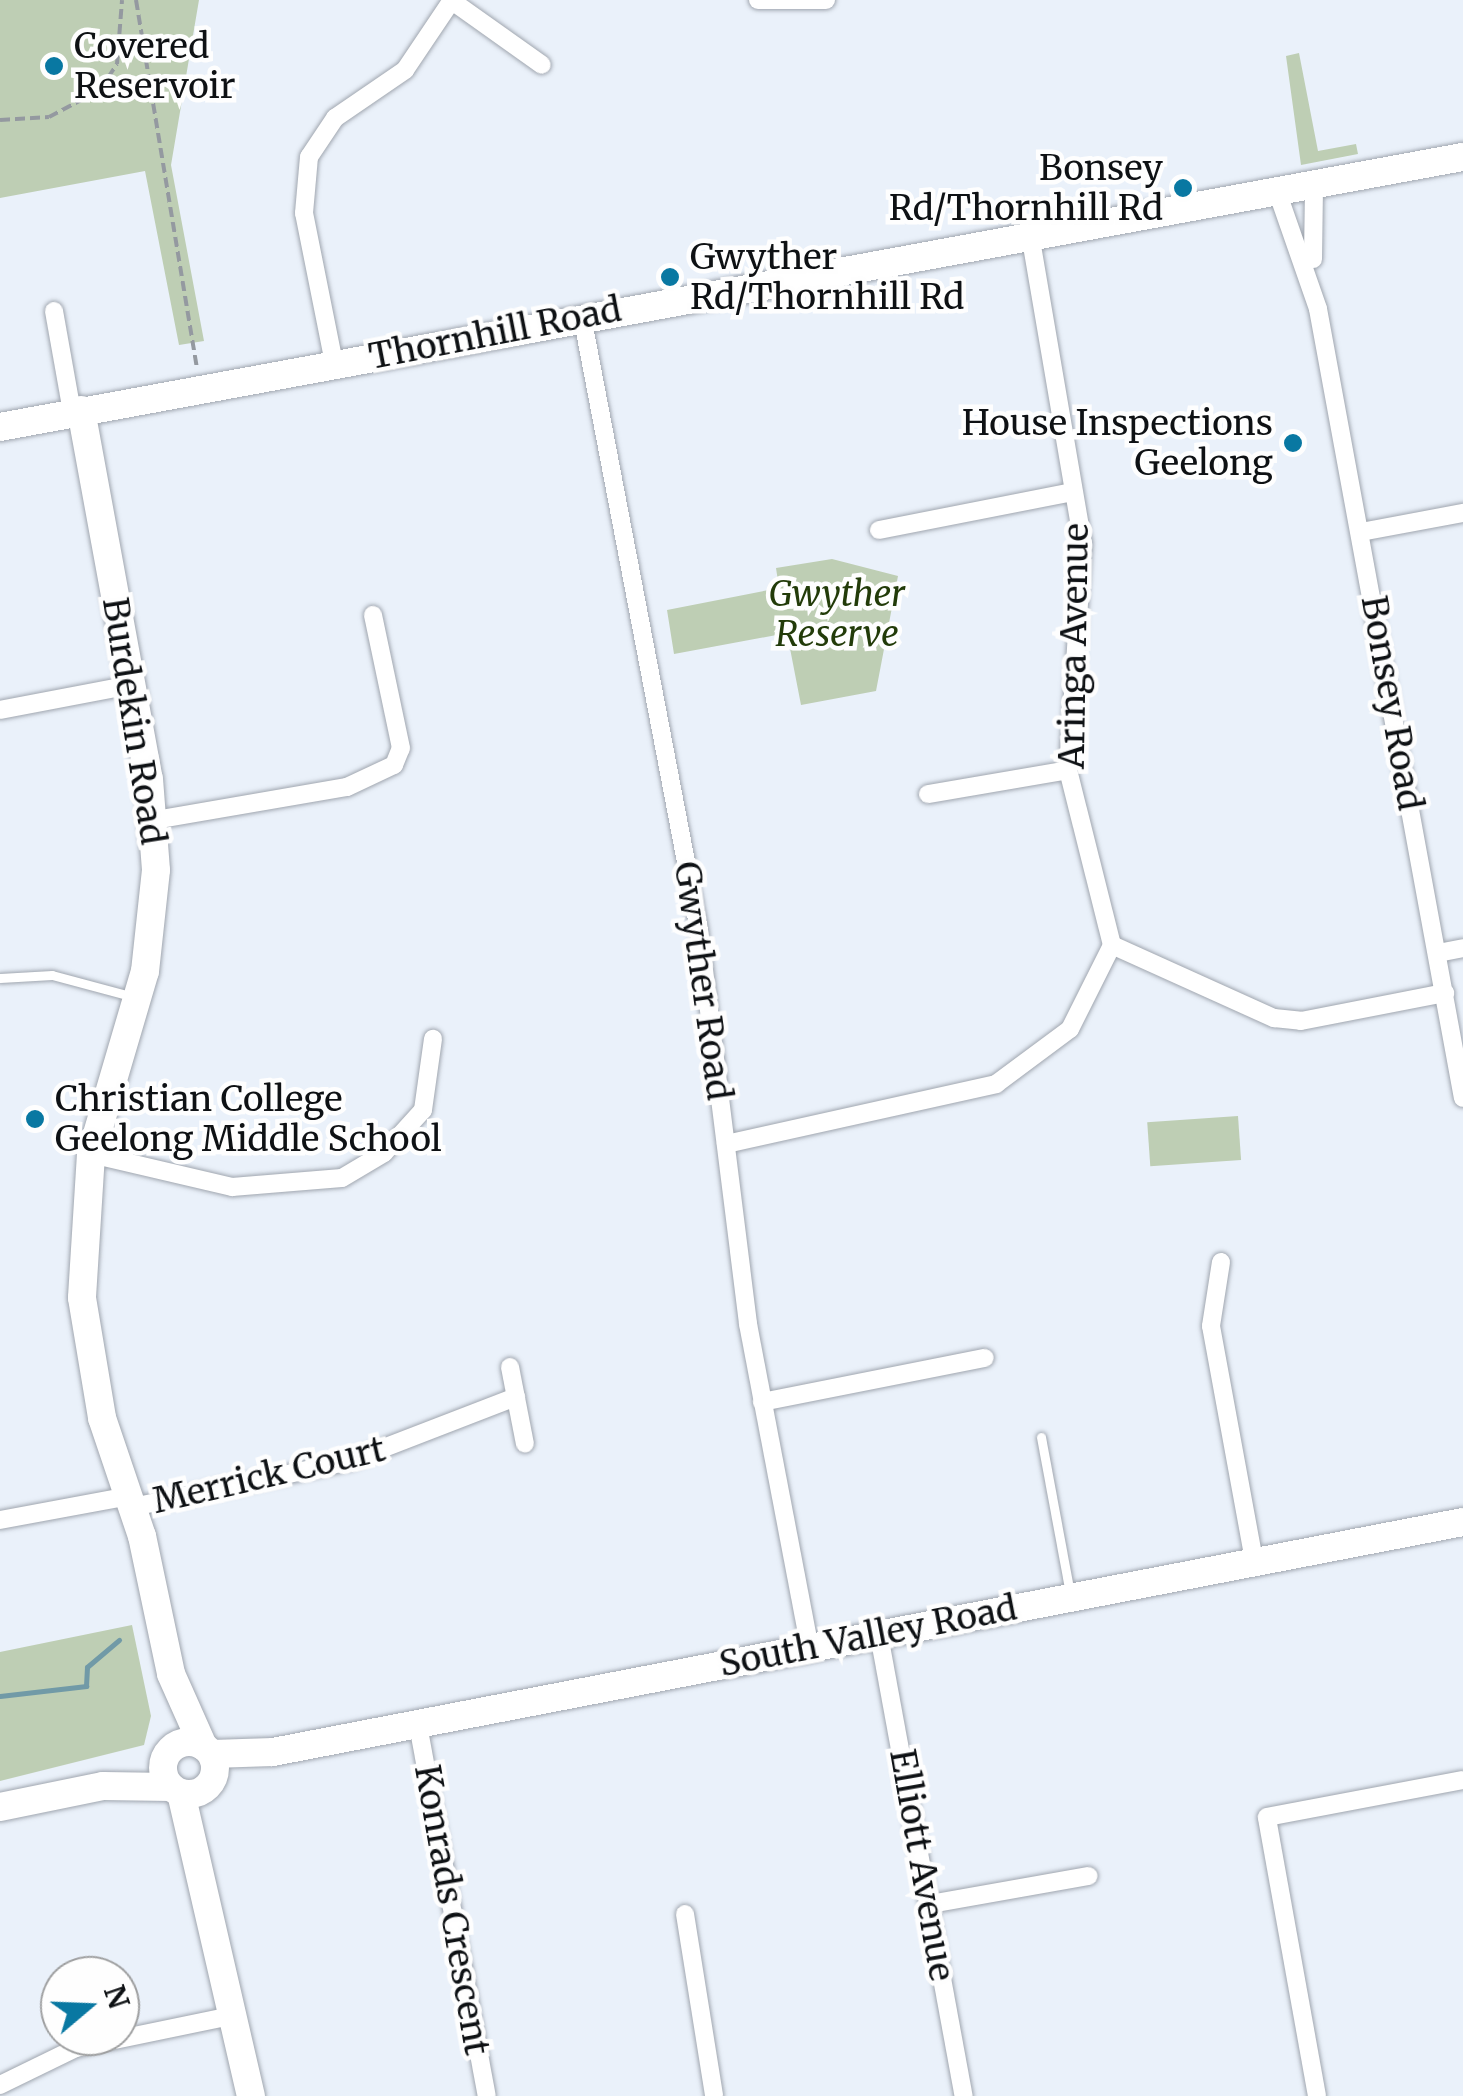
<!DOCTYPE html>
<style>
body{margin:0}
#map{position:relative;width:1463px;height:2096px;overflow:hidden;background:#eaf1fa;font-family:Merriweather,serif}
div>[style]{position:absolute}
.green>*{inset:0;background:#beceb4;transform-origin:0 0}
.stream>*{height:5px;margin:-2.5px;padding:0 2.5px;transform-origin:2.5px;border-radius:2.5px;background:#719aa7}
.path>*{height:4px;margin-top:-2px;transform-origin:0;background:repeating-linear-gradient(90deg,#9499a0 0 10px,transparent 0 15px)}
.roads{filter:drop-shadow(0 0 2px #a0a6af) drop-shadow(0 0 2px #a0a6af)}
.lane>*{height:9px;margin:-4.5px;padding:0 4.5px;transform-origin:4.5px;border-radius:4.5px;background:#fff}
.street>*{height:18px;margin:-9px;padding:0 9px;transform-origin:9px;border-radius:9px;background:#fff}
.secondary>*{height:28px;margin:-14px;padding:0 14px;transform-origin:14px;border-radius:14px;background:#fff}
.secondary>.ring{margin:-14px;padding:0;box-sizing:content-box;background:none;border:28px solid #fff;border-radius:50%}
.dots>*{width:28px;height:28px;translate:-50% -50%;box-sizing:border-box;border:5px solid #fefefe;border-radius:50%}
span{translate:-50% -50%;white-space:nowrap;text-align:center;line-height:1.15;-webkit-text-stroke:9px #fefefe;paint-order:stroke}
.poi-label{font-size:35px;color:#0e1114}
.left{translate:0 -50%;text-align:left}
.right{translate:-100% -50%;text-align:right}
.street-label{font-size:35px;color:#0e1114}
.park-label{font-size:35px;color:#223b09;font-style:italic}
.north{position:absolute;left:40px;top:1956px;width:100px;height:100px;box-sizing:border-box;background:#fefefe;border:2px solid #9e9fa0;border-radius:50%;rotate:71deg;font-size:28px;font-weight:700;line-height:40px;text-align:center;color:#0e1114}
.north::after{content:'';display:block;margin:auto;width:35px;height:45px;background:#0978a2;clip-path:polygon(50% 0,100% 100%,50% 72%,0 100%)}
</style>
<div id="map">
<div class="green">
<i style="clip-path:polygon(0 0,199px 0,171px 165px,204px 341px,179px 345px,145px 171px,0 198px)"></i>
<i style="clip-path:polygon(1299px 53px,1318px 151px,1356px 144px,1358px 154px,1301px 165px,1286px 56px)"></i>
<i style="clip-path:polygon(832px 559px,898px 576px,876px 691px,801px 705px,787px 633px,674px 654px,667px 610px,779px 588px,776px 568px)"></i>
<i style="left:1238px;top:1116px;width:44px;height:91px;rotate:86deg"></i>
<i style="clip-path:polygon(132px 1625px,151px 1716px,144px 1745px,0 1781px,0 1652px)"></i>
</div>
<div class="stream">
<i style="left:0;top:1696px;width:87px;rotate:-6.6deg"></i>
<i style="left:86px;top:1686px;width:19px;rotate:-87deg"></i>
<i style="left:87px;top:1667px;width:42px;rotate:-40.2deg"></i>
</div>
<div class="path">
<i style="left:136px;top:0;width:373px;rotate:80.6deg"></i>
<i style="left:0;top:120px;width:49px;rotate:-3.5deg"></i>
<i style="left:49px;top:117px;width:58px;rotate:-27.9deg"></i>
<i style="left:100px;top:90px;width:31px;rotate:-57deg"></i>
<i style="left:117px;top:64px;width:64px;rotate:-85.5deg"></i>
</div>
<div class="roads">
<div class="lane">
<i style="left:0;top:978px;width:52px;rotate:-3.3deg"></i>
<i style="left:52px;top:975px;width:85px;rotate:15deg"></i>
<i style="left:1041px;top:1437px;width:160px;rotate:79.5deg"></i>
</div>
<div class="street">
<i style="left:758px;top:0;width:68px"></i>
<i style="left:452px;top:1px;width:110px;rotate:35.4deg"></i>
<i style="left:1277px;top:191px;width:125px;rotate:70.8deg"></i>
<i style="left:1318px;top:309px;width:802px;rotate:79.59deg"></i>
<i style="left:1030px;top:234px;width:314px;rotate:80.3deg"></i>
<i style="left:1083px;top:543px;width:227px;rotate:93.8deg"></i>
<i style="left:1068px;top:770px;width:180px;rotate:75.9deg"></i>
<i style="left:1112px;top:945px;width:178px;rotate:24.3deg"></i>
<i style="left:1274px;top:1018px;width:27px;rotate:6deg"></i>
<i style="left:1301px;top:1021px;width:147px;rotate:-11deg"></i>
<i style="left:1313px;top:259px;width:75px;rotate:-89.2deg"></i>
<i style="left:54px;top:311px;width:103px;rotate:79.9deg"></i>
<i style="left:582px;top:316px;width:625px;rotate:79.21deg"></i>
<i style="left:699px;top:930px;width:397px;rotate:82.9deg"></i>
<i style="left:748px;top:1324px;width:330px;rotate:79.2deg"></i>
<i style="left:334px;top:363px;width:153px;rotate:-101.3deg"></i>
<i style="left:304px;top:213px;width:56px;rotate:-84.9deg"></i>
<i style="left:309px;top:157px;width:47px;rotate:-56.3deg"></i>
<i style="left:335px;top:118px;width:85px;rotate:-34.4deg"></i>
<i style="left:405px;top:70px;width:84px;rotate:-56.1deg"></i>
<i style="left:879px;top:530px;width:198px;rotate:-11.1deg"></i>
<i style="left:1361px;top:532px;width:104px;rotate:-10.6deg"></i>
<i style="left:0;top:710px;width:133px;rotate:-10.8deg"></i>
<i style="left:928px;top:794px;width:142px;rotate:-9.7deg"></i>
<i style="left:155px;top:820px;width:195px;rotate:-9.8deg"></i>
<i style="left:347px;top:787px;width:52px;rotate:-25.1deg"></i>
<i style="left:394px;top:765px;width:18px;rotate:-68deg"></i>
<i style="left:401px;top:748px;width:136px;rotate:-101.9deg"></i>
<i style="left:1438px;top:953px;width:25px;rotate:-11deg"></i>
<i style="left:726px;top:1144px;width:277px;rotate:-12.5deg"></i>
<i style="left:996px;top:1084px;width:92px;rotate:-36.6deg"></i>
<i style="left:1070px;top:1029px;width:94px;rotate:-63.4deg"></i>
<i style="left:91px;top:1154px;width:145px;rotate:13.2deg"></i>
<i style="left:232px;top:1187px;width:110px;rotate:-4.7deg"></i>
<i style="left:342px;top:1178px;width:49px;rotate:-30.8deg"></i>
<i style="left:384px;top:1153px;width:58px;rotate:-47.8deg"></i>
<i style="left:423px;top:1110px;width:72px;rotate:-82deg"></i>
<i style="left:1221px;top:1262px;width:65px;rotate:98.9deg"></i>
<i style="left:1211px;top:1326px;width:238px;rotate:79.6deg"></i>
<i style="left:510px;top:1367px;width:78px;rotate:79deg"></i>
<i style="left:762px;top:1402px;width:227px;rotate:-11.2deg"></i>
<i style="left:133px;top:1507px;width:222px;rotate:-12deg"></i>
<i style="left:350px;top:1461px;width:178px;rotate:-21.1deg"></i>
<i style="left:0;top:1520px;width:131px;rotate:-10.5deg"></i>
<i style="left:879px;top:1635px;width:469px;rotate:79.6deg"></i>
<i style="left:418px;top:1725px;width:377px;rotate:79.5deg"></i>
<i style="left:930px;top:1904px;width:161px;rotate:-10deg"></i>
<i style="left:685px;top:1914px;width:184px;rotate:80.9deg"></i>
<i style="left:0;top:2085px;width:85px;rotate:-26deg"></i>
<i style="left:76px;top:2048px;width:163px;rotate:-11.7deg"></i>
<i style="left:1317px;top:2096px;width:283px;rotate:-100.2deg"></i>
<i style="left:1267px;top:1817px;width:199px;rotate:-10.7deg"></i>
</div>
<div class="secondary">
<i style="left:81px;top:410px;width:375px;rotate:79.6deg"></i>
<i style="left:149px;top:779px;width:91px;rotate:85.6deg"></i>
<i style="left:156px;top:870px;width:102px;rotate:96.2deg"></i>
<i style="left:145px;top:971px;width:191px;rotate:106.4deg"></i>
<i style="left:91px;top:1154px;width:144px;rotate:93.6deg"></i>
<i style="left:82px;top:1298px;width:122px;rotate:80.5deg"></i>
<i style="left:102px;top:1418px;width:125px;rotate:71.3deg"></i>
<i style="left:142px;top:1536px;width:141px;rotate:78.1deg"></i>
<i style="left:171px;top:1674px;width:79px;rotate:66deg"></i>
<i style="left:0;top:427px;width:1488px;rotate:-10.46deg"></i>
<i class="ring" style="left:163px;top:1742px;width:24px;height:24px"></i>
<i style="left:212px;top:1754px;width:61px;rotate:-1.9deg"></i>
<i style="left:273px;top:1752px;width:1212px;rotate:-10.94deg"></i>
<i style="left:181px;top:1793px;width:311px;rotate:77deg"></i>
<i style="left:0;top:1807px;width:105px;rotate:-11.5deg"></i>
<i style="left:103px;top:1786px;width:68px;rotate:0.8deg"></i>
</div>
</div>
<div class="dots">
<i style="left:54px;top:66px;background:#0978a2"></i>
<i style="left:1183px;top:188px;background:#0978a2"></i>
<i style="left:670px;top:277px;background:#0978a2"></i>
<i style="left:1293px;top:443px;background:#0978a2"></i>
<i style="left:35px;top:1119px;background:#0978a2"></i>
</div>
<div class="poi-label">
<span class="left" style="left:74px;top:66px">Covered<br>Reservoir</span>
<span class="right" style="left:1163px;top:188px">Bonsey<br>Rd/Thornhill Rd</span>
<span class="left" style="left:690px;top:277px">Gwyther<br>Rd/Thornhill Rd</span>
<span class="right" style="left:1273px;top:443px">House Inspections<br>Geelong</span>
<span class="left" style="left:55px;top:1119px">Christian College<br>Geelong Middle School</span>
</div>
<div class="street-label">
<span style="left:495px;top:333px;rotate:-11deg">Thornhill Road</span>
<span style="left:1074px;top:646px;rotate:-89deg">Aringa Avenue</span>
<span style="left:1392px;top:703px;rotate:80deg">Bonsey Road</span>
<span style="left:134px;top:721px;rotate:81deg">Burdekin Road</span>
<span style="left:703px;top:981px;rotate:82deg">Gwyther Road</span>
<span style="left:269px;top:1475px;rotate:-13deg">Merrick Court</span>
<span style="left:868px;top:1636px;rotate:-11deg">South Valley Road</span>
<span style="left:922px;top:1865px;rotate:80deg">Elliott Avenue</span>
<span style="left:452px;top:1910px;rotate:80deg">Konrads Crescent</span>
</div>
<div class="park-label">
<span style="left:837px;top:614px">Gwyther<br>Reserve</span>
</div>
<div class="north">N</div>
</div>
